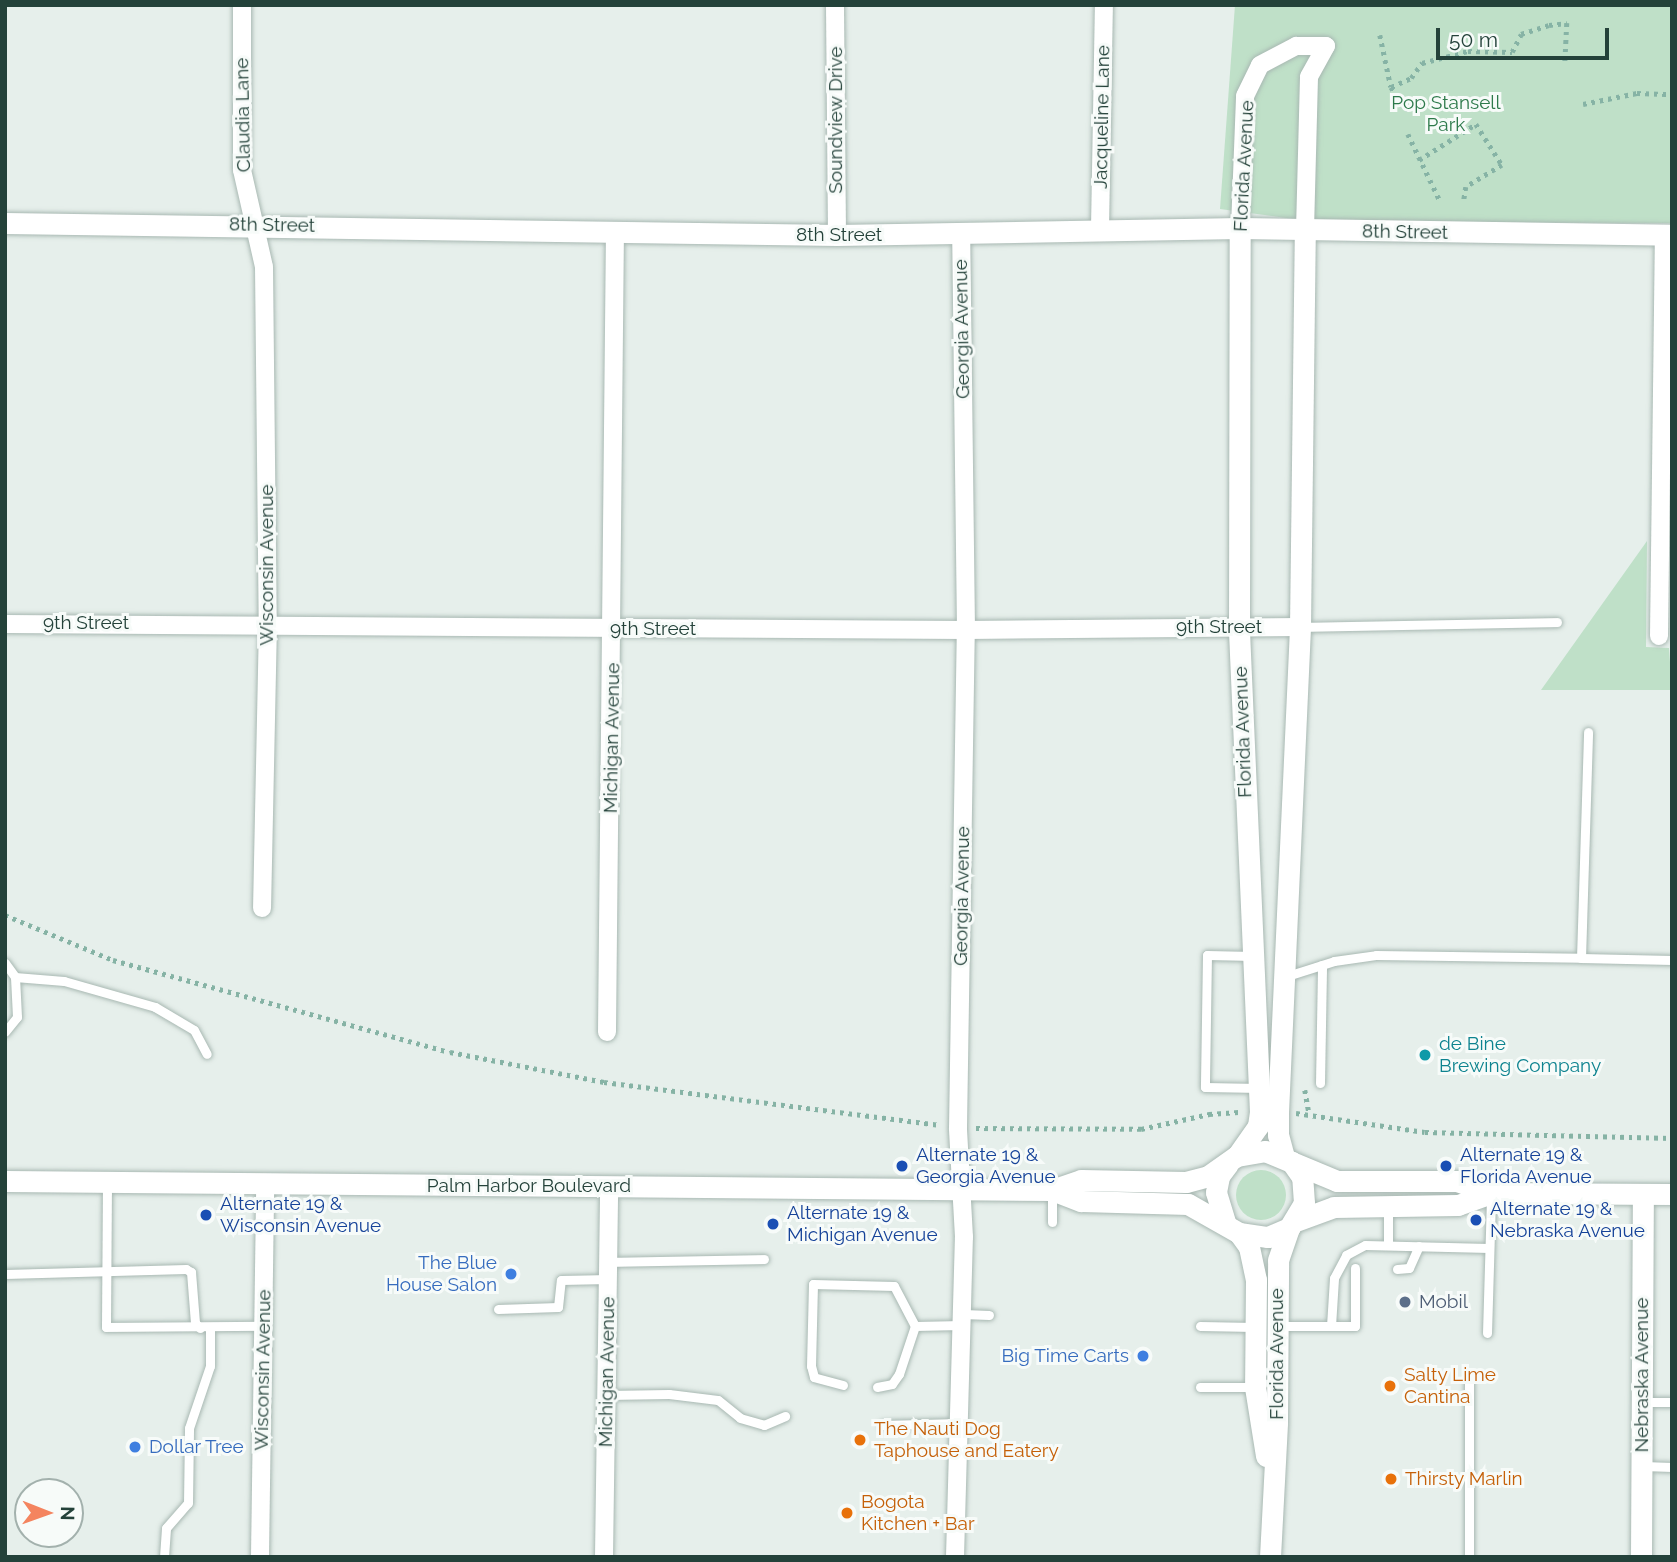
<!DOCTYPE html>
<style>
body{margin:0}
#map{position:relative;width:1677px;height:1562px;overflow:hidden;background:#e6efeb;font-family:Raleway,sans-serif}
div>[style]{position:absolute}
.green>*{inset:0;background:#bfe0c8}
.round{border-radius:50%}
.path>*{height:4.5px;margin-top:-2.25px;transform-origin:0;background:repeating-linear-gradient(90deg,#86b3a5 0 3.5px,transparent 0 8.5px)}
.roads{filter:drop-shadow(0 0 2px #a8b8b2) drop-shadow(0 0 2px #a8b8b2)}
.service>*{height:9px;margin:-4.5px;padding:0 4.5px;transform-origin:4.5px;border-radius:4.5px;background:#fff}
.minor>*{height:18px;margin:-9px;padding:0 9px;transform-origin:9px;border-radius:9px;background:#fff}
.tertiary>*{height:21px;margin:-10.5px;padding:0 10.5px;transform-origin:10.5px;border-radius:10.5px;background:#fff}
.secondary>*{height:21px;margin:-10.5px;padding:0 10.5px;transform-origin:10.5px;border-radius:10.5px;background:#fff}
.dots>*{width:19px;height:19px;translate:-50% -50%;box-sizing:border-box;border:4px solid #f7fbf9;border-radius:50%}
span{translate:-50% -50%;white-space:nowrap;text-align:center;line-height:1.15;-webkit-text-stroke:6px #f7fbf9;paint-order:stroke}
.park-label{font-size:19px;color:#2d7a4b}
.street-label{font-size:19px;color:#24423a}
.culture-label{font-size:19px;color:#0d838f}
.left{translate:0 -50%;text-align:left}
.transit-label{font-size:19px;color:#164399}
.shop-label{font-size:19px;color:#366cbe}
.right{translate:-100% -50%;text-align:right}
.service-label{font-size:19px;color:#4e5e75}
.food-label{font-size:19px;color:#c56008}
.frame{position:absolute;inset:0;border:7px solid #24423a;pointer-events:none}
.north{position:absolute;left:14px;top:1478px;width:70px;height:70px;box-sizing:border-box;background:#f7fbf9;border:2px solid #a3b1ad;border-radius:50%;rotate:91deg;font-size:19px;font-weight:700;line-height:28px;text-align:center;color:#24423a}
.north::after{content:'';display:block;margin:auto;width:24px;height:32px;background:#f4845f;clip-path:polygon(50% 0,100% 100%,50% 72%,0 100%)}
.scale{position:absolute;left:1436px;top:28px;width:173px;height:32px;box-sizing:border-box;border:4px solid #24423a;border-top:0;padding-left:9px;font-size:21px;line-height:24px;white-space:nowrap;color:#24423a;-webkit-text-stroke:5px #f7fbf9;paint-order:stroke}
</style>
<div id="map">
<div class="green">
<i style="clip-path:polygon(1235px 5px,1672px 5px,1672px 223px,1315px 222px,1220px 209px)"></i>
<i style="clip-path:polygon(1647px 541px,1646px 647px,1669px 648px,1672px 690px,1541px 690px)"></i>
<i class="round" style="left:1236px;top:1170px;width:50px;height:50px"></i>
</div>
<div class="path">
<i style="left:1380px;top:35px;width:53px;rotate:78.1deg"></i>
<i style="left:1391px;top:87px;width:31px;rotate:53deg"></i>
<i style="left:1391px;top:87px;width:22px;rotate:-24deg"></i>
<i style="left:1411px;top:78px;width:19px;rotate:-54deg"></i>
<i style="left:1422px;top:63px;width:48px;rotate:-14.6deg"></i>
<i style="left:1468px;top:51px;width:44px;rotate:1.3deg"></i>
<i style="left:1512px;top:52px;width:20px;rotate:-63deg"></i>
<i style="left:1521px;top:34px;width:29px;rotate:-18deg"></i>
<i style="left:1549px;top:25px;width:18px;rotate:-6deg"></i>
<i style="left:1567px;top:23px;width:41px;rotate:92.8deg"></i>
<i style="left:1583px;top:104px;width:55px;rotate:-11.5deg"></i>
<i style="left:1637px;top:93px;width:35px;rotate:2deg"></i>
<i style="left:1408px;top:134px;width:76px;rotate:64.4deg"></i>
<i style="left:1419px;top:160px;width:67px;rotate:-32.3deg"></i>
<i style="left:1476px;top:124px;width:49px;rotate:57.6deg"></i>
<i style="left:1502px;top:165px;width:42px;rotate:148.6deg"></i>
<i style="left:1466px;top:187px;width:13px;rotate:99deg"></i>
<i style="left:5px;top:915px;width:117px;rotate:22.6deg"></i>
<i style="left:113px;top:960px;width:349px;rotate:15.3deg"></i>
<i style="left:450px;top:1052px;width:157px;rotate:11deg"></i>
<i style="left:604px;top:1082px;width:339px;rotate:7.3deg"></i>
<i style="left:1305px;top:1090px;width:23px;rotate:80deg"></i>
<i style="left:1296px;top:1113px;width:130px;rotate:8.4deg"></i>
<i style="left:1425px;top:1132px;width:247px;rotate:1.4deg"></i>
<i style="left:976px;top:1128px;width:165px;rotate:0.3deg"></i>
<i style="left:1141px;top:1129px;width:70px;rotate:-12.4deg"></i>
<i style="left:1209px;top:1114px;width:30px;rotate:-4deg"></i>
</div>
<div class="roads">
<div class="service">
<i style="left:1302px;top:627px;width:255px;rotate:-1.1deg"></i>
<i style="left:1253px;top:956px;width:46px;rotate:-178.8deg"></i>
<i style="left:1207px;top:955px;width:132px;rotate:90.9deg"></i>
<i style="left:1205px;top:1087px;width:55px;rotate:1deg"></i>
<i style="left:1581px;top:958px;width:91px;rotate:1.3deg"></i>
<i style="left:5px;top:963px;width:17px;rotate:54deg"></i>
<i style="left:15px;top:977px;width:40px;rotate:87.1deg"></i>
<i style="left:17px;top:1017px;width:19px;rotate:129deg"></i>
<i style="left:15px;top:977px;width:49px;rotate:4.7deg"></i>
<i style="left:64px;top:981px;width:95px;rotate:15.9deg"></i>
<i style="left:155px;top:1007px;width:45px;rotate:30.5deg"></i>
<i style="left:194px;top:1030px;width:27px;rotate:62deg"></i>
<i style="left:1284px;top:977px;width:52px;rotate:-17.7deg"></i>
<i style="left:1334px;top:961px;width:42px;rotate:-8.1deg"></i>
<i style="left:1376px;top:955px;width:205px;rotate:0.8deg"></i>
<i style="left:1581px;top:958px;width:226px;rotate:-88.2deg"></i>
<i style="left:1320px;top:1083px;width:118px;rotate:-89deg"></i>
<i style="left:107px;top:1182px;width:145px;rotate:90.4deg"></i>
<i style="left:106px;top:1327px;width:157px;rotate:-0.4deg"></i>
<i style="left:1052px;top:1190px;width:32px;rotate:90deg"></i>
<i style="left:1388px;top:1205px;width:40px;rotate:90deg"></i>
<i style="left:609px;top:1262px;width:155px;rotate:-1.1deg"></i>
<i style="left:1397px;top:1269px;width:12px;rotate:-5deg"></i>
<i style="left:1409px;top:1268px;width:24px;rotate:-66deg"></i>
<i style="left:5px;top:1274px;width:181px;rotate:-1.6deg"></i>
<i style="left:186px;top:1269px;width:6px;rotate:31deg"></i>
<i style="left:191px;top:1272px;width:51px;rotate:85.5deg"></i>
<i style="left:195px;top:1323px;width:7px;rotate:45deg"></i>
<i style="left:498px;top:1309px;width:60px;rotate:-1.9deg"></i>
<i style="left:558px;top:1307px;width:27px;rotate:-84deg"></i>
<i style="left:561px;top:1280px;width:48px;rotate:-1.2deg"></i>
<i style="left:963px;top:1314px;width:26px;rotate:2deg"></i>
<i style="left:1200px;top:1326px;width:54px;rotate:1.1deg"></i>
<i style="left:1278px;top:1326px;width:53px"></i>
<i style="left:1331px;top:1326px;width:48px;rotate:-86.4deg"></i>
<i style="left:1334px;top:1278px;width:26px;rotate:-62deg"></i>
<i style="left:1346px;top:1255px;width:21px;rotate:-28deg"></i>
<i style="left:1365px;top:1245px;width:124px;rotate:1.4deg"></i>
<i style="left:1331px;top:1326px;width:24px"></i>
<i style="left:1355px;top:1326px;width:58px;rotate:-90deg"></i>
<i style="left:1487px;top:1333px;width:138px;rotate:-88.3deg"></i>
<i style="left:1469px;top:1382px;width:175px;rotate:90deg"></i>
<i style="left:843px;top:1385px;width:30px;rotate:-165deg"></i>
<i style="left:814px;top:1377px;width:11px;rotate:-105deg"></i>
<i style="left:811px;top:1366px;width:82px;rotate:-88.6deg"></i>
<i style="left:813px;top:1284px;width:81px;rotate:1.4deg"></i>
<i style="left:894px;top:1286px;width:45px;rotate:62.3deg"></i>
<i style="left:915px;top:1326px;width:47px;rotate:-1.2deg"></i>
<i style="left:877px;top:1387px;width:15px;rotate:-11deg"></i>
<i style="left:892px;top:1384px;width:12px;rotate:-55deg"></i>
<i style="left:899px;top:1374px;width:51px;rotate:-71.6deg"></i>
<i style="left:1200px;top:1387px;width:53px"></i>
<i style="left:607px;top:1395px;width:62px;rotate:-0.9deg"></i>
<i style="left:669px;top:1394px;width:49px;rotate:7deg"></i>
<i style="left:718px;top:1400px;width:28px;rotate:39deg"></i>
<i style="left:740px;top:1418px;width:25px;rotate:16deg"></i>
<i style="left:764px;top:1425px;width:23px;rotate:-23deg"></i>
<i style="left:1643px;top:1402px;width:29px"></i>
<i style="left:883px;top:1425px;width:76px;rotate:-1.5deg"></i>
<i style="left:1643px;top:1466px;width:29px;rotate:2deg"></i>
<i style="left:164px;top:1557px;width:29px;rotate:-86deg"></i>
<i style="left:166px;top:1528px;width:33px;rotate:-49deg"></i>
<i style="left:188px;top:1503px;width:75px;rotate:-89.2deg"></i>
<i style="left:189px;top:1428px;width:65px;rotate:-71.3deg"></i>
<i style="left:210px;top:1366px;width:38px;rotate:-90deg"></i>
</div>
<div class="minor">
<i style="left:242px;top:5px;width:165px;rotate:90deg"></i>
<i style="left:242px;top:170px;width:99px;rotate:77.2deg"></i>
<i style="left:264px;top:267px;width:356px;rotate:89.4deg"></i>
<i style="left:268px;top:623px;width:285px;rotate:91.2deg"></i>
<i style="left:835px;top:5px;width:230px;rotate:89.5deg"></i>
<i style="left:1240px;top:228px;width:132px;rotate:-87.8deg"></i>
<i style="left:1245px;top:96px;width:34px;rotate:-64deg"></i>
<i style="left:1260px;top:65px;width:41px;rotate:-27.8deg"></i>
<i style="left:1296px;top:46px;width:30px"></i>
<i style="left:1326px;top:46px;width:35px;rotate:119deg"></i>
<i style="left:1309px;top:77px;width:154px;rotate:91.5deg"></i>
<i style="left:1100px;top:229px;width:224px;rotate:-89deg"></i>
<i style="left:5px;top:624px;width:961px;rotate:0.36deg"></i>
<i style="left:966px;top:630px;width:334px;rotate:-0.5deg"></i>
<i style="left:1659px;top:636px;width:401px;rotate:-89.3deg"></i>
<i style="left:607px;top:1032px;width:799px;rotate:-89.43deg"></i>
<i style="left:260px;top:1557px;width:373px;rotate:-89.2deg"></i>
<i style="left:604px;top:1557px;width:370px;rotate:-89.2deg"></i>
<i style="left:955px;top:1557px;width:320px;rotate:-88.4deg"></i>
<i style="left:964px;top:1237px;width:109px;rotate:-93.2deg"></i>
<i style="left:958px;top:1128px;width:498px;rotate:-89.1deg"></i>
<i style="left:966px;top:630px;width:396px;rotate:-90.7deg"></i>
</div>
<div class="tertiary">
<i style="left:5px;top:223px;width:832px;rotate:0.83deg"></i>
<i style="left:837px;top:235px;width:403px;rotate:-1deg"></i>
<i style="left:1240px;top:228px;width:432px;rotate:0.9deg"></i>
<i style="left:1237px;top:1156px;width:37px;rotate:-55deg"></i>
<i style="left:1258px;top:1126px;width:14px;rotate:-82deg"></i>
<i style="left:1260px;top:1112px;width:486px;rotate:-92.5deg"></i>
<i style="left:1239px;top:626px;width:398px;rotate:-89.9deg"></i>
<i style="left:1284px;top:1157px;width:23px;rotate:-105deg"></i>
<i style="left:1278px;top:1135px;width:23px;rotate:-90deg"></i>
<i style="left:1278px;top:1112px;width:485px;rotate:-87.4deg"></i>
<i style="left:1300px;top:627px;width:396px;rotate:-89.3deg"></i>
<i style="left:1641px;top:1557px;width:363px;rotate:-89.7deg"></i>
</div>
<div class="secondary">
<i style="left:5px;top:1181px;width:1047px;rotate:0.49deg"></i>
<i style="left:1052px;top:1190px;width:31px;rotate:-19deg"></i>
<i style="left:1081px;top:1180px;width:105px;rotate:1.1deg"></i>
<i style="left:1186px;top:1182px;width:23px;rotate:-15deg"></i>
<i style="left:1208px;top:1176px;width:35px;rotate:-35deg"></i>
<i style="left:1237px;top:1156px;width:28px;rotate:-10deg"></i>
<i style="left:1265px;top:1151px;width:78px;rotate:22.6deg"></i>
<i style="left:1337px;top:1181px;width:120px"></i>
<i style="left:1457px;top:1181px;width:36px;rotate:19deg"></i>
<i style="left:1491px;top:1193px;width:181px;rotate:0.3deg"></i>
<i style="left:1052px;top:1190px;width:31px;rotate:21deg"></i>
<i style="left:1081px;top:1201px;width:107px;rotate:1.6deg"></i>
<i style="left:1188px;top:1204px;width:59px;rotate:29.6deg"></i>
<i style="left:1239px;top:1233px;width:29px;rotate:8deg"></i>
<i style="left:1268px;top:1237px;width:23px;rotate:-23deg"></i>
<i style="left:1289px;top:1228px;width:29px;rotate:-59deg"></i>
<i style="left:1304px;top:1203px;width:26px;rotate:-94deg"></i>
<i style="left:1302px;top:1177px;width:19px;rotate:-125deg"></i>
<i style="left:1296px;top:1221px;width:40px;rotate:-20.2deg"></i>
<i style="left:1334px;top:1207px;width:124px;rotate:-0.9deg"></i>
<i style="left:1458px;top:1205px;width:35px;rotate:-20deg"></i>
<i style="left:1226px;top:1225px;width:34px;rotate:-107deg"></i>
<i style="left:1216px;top:1192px;width:16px;rotate:-79deg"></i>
<i style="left:1219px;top:1176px;width:15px;rotate:-53deg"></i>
<i style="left:1239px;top:1233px;width:17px;rotate:54deg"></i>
<i style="left:1249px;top:1247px;width:34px;rotate:78deg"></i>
<i style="left:1256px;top:1280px;width:107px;rotate:90.5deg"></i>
<i style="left:1255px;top:1387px;width:70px;rotate:80.9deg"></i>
<i style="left:1270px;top:1557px;width:135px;rotate:-87deg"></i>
<i style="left:1277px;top:1422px;width:162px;rotate:-89.6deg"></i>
<i style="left:1278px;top:1260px;width:34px;rotate:-71deg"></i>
</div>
</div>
<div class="dots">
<i style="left:1425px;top:1055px;background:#0f9aa8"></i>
<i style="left:902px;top:1166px;background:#1a4fb4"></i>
<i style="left:1446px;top:1166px;background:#1a4fb4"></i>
<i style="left:206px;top:1215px;background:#1a4fb4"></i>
<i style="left:1476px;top:1220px;background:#1a4fb4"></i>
<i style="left:773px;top:1224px;background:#1a4fb4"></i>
<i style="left:511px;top:1274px;background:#3f7fe0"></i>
<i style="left:1405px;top:1302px;background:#5c6f8a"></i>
<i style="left:1143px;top:1356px;background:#3f7fe0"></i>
<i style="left:1390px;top:1386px;background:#e8710a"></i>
<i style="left:860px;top:1440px;background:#e8710a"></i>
<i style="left:135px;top:1447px;background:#3f7fe0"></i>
<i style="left:1391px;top:1479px;background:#e8710a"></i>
<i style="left:847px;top:1513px;background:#e8710a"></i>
</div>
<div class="park-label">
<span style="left:1446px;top:114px">Pop Stansell<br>Park</span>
</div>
<div class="street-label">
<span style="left:243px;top:115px;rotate:-91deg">Claudia Lane</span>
<span style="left:1102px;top:117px;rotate:-89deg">Jacqueline Lane</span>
<span style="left:836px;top:120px;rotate:-90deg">Soundview Drive</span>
<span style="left:1244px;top:166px;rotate:-87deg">Florida Avenue</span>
<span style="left:272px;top:225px;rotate:1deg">8th Street</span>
<span style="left:1405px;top:232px;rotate:1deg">8th Street</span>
<span style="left:839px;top:235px">8th Street</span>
<span style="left:962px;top:329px;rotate:-91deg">Georgia Avenue</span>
<span style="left:267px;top:565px;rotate:-90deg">Wisconsin Avenue</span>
<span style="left:86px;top:623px">9th Street</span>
<span style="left:1219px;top:627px">9th Street</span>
<span style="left:653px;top:629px">9th Street</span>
<span style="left:1243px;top:732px;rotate:-92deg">Florida Avenue</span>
<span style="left:612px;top:738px;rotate:-89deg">Michigan Avenue</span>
<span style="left:962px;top:896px;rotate:-89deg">Georgia Avenue</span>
<span style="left:529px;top:1186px">Palm Harbor Boulevard</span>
<span style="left:1277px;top:1354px;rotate:-90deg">Florida Avenue</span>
<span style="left:263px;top:1370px;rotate:-89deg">Wisconsin Avenue</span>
<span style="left:607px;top:1372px;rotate:-89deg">Michigan Avenue</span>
<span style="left:1642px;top:1375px;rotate:-90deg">Nebraska Avenue</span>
</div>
<div class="culture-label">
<span class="left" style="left:1439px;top:1055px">de Bine<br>Brewing Company</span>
</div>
<div class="transit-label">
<span class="left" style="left:916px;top:1166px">Alternate 19 &amp;<br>Georgia Avenue</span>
<span class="left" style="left:1460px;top:1166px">Alternate 19 &amp;<br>Florida Avenue</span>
<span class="left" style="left:220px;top:1215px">Alternate 19 &amp;<br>Wisconsin Avenue</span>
<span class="left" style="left:1490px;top:1220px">Alternate 19 &amp;<br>Nebraska Avenue</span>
<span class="left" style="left:787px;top:1224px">Alternate 19 &amp;<br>Michigan Avenue</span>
</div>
<div class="shop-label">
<span class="right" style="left:497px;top:1274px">The Blue<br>House Salon</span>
<span class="right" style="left:1129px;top:1356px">Big Time Carts</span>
<span class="left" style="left:149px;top:1447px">Dollar Tree</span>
</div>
<div class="service-label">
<span class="left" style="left:1419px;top:1302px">Mobil</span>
</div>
<div class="food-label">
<span class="left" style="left:1404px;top:1386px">Salty Lime<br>Cantina</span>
<span class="left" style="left:874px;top:1440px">The Nauti Dog<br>Taphouse and Eatery</span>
<span class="left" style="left:1405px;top:1479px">Thirsty Marlin</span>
<span class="left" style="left:861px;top:1513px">Bogota<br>Kitchen + Bar</span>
</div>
<div class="frame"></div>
<div class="north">N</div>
<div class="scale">50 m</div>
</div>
